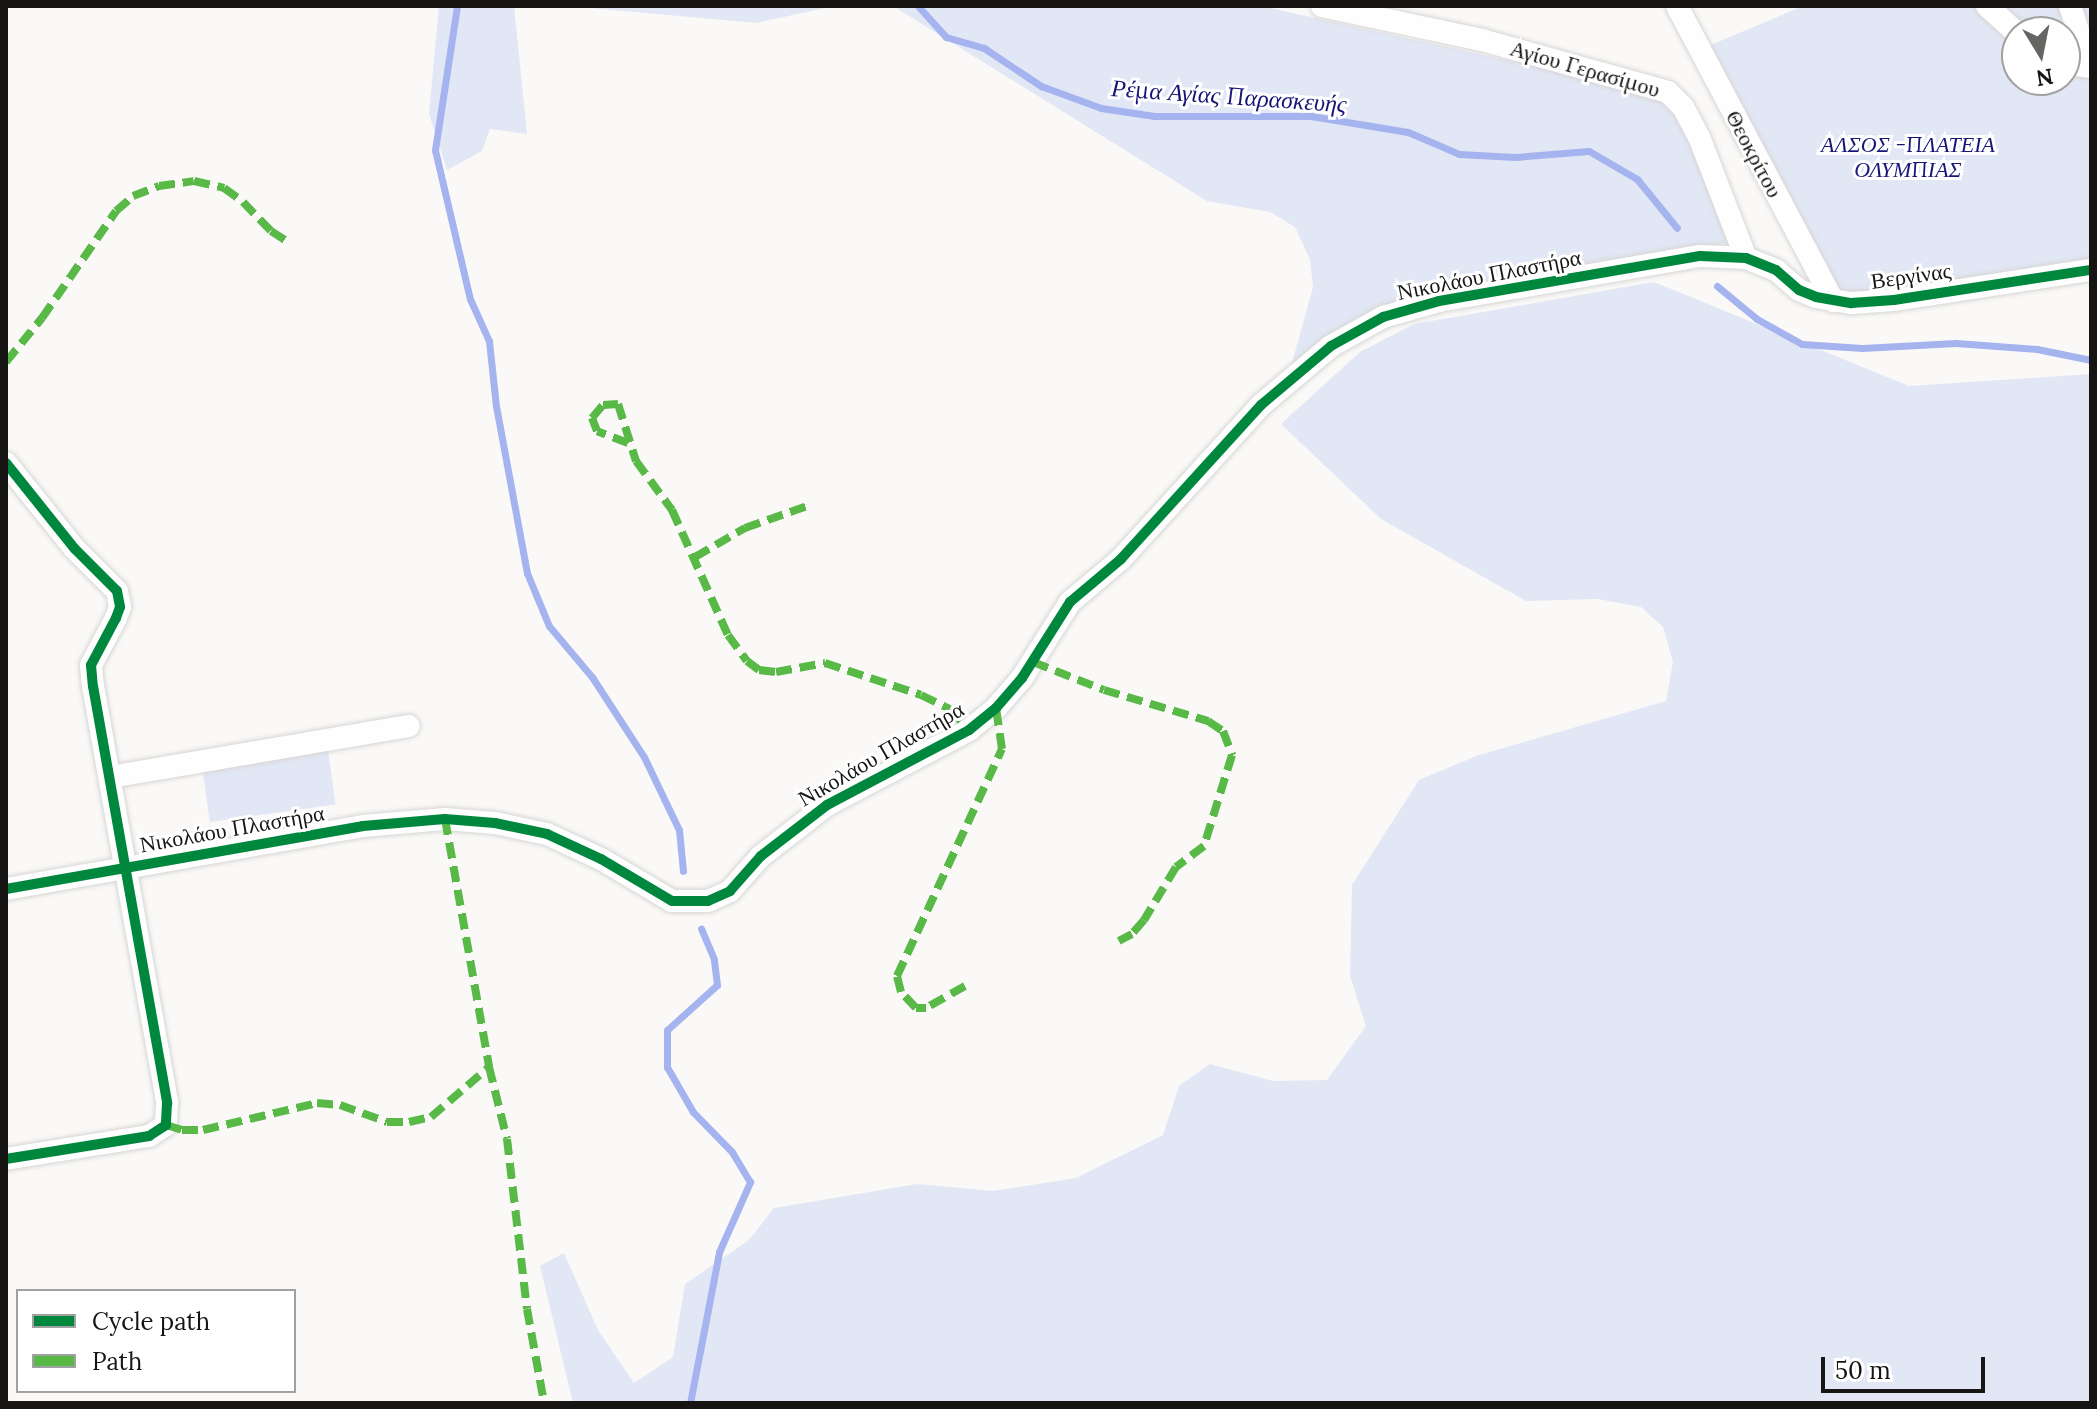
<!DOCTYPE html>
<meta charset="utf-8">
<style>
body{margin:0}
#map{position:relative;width:2097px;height:1409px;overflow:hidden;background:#faf9f7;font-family:Lora,serif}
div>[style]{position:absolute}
.green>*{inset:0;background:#e2e7f5;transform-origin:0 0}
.stream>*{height:7px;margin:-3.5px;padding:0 3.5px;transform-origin:3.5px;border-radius:3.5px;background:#a5b4ef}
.roads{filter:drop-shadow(0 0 2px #d7d6d5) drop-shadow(0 0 2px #d7d6d5)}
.minor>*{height:22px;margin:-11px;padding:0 11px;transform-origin:11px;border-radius:11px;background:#fefefe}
.quiet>*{height:8px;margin-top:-4px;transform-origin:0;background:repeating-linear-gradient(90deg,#58b947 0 16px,transparent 0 24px)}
.cycleway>*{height:10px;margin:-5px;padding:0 5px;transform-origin:5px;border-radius:5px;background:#00873e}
span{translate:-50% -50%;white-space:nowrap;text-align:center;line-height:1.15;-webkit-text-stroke:6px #fff;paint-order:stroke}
.street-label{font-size:22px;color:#161514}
.park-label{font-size:22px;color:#171778;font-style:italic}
.water-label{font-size:24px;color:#161475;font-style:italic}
.frame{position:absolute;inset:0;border:8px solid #161514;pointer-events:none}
.legend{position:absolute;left:16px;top:1289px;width:280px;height:104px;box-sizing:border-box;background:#fff;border:2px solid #a2a1a1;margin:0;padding:10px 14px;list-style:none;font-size:24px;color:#161514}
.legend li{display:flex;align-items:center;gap:16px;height:40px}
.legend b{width:40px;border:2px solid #a2a1a1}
.north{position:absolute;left:2001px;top:16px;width:80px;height:80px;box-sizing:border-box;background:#fff;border:2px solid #a2a1a1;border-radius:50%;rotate:170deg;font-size:22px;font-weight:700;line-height:32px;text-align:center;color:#161514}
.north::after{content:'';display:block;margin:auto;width:28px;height:36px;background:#666563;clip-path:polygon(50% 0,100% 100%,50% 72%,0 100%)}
.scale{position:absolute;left:1821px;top:1357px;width:164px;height:36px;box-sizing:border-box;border:4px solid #161514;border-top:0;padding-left:10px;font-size:24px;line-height:28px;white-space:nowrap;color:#161514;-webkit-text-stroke:6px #fff;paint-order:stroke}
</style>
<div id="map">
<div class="green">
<i style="clip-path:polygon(439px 6px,514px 6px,527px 134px,490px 129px,482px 151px,447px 170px,429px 114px)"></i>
<i style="clip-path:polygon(568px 6px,834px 6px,756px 23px)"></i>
<i style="clip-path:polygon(893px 6px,1261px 6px,1611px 83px,1671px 105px,1685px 124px,1730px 243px,1657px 253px,1346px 326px,1292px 363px,1313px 287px,1310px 260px,1295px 227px,1270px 212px,1207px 201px)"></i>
<i style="clip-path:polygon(1803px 6px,1980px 6px,2017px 39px,2017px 80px,2065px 80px,2065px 32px,2019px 32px,1987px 6px,2091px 6px,2091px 261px,1833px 301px,1699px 50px)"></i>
<i style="clip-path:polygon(1654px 282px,1909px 386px,2091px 374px,2091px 1403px,573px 1403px,540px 1266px,564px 1253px,598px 1330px,634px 1383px,673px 1357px,685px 1284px,749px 1240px,774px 1208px,917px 1184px,993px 1191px,1076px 1178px,1163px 1135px,1179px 1086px,1210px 1064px,1273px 1081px,1327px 1080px,1366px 1026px,1350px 976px,1352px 885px,1419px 780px,1479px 755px,1666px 701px,1673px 662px,1663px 627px,1641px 607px,1598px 599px,1526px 601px,1381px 519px,1281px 424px,1360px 352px,1414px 324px)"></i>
<i style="left:327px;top:743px;width:62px;height:127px;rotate:82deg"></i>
</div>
<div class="stream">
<i style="left:457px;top:6px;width:146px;rotate:98.7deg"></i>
<i style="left:435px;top:150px;width:153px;rotate:76.8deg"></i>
<i style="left:470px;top:299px;width:46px;rotate:65.7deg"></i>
<i style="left:489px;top:341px;width:65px;rotate:83.9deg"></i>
<i style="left:496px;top:406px;width:170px;rotate:79.5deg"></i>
<i style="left:527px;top:573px;width:57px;rotate:67.5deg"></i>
<i style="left:549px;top:626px;width:67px;rotate:49.9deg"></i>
<i style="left:592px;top:677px;width:95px;rotate:57deg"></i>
<i style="left:644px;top:757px;width:81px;rotate:64.4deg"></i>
<i style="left:679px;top:830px;width:41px;rotate:84.4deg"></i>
<i style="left:918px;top:6px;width:42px;rotate:47.9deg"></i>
<i style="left:946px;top:37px;width:40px;rotate:16deg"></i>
<i style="left:984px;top:48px;width:69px;rotate:33.7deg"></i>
<i style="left:1041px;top:86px;width:64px;rotate:20.1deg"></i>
<i style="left:1101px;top:108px;width:54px;rotate:8.6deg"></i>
<i style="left:1154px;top:116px;width:157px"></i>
<i style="left:1311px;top:116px;width:98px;rotate:9.4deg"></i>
<i style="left:1408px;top:132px;width:56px;rotate:23.3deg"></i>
<i style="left:1459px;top:154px;width:56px;rotate:3.1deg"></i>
<i style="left:1515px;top:157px;width:74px;rotate:-4.6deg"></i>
<i style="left:1589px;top:151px;width:56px;rotate:30.3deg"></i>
<i style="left:1637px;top:179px;width:63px;rotate:50.8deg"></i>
<i style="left:1717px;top:286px;width:52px;rotate:39.5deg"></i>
<i style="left:1757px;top:319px;width:51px;rotate:29.1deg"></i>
<i style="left:1802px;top:344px;width:60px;rotate:3.8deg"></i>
<i style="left:1862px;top:348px;width:94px;rotate:-3deg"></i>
<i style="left:1956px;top:343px;width:81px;rotate:4.2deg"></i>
<i style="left:2037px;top:349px;width:55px;rotate:11.5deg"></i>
<i style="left:690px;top:1403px;width:154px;rotate:-79.1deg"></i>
<i style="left:719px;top:1252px;width:77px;rotate:-66.1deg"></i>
<i style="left:750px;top:1182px;width:35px;rotate:-121deg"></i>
<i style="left:732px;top:1152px;width:56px;rotate:-134.3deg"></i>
<i style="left:693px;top:1112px;width:52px;rotate:-120deg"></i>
<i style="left:667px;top:1067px;width:37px;rotate:-90deg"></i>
<i style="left:667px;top:1030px;width:67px;rotate:-42deg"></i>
<i style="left:717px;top:985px;width:26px;rotate:-97deg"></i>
<i style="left:714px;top:959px;width:33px;rotate:-113deg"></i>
</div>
<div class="roads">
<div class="minor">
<i style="left:1322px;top:6px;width:164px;rotate:12deg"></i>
<i style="left:1482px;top:40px;width:193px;rotate:15.6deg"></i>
<i style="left:1668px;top:92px;width:21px;rotate:45deg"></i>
<i style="left:1683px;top:107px;width:34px;rotate:62deg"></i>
<i style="left:1699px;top:137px;width:130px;rotate:68.8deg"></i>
<i style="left:1677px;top:6px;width:334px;rotate:62.1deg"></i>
<i style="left:1987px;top:6px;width:40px;rotate:42deg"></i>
<i style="left:2070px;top:6px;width:33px;rotate:72deg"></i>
<i style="left:2080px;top:37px;width:18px;rotate:52deg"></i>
<i style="left:2065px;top:63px;width:26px;rotate:9deg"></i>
<i style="left:6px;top:463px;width:110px;rotate:51.3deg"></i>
<i style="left:75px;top:549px;width:59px;rotate:45deg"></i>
<i style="left:117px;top:591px;width:16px;rotate:79deg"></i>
<i style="left:120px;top:607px;width:12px;rotate:110deg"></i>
<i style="left:116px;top:618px;width:53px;rotate:118deg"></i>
<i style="left:91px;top:665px;width:21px;rotate:85deg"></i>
<i style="left:93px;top:686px;width:424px;rotate:79.9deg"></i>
<i style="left:167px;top:1103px;width:22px;rotate:93deg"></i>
<i style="left:166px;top:1125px;width:20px;rotate:147deg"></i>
<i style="left:149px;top:1136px;width:145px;rotate:170.9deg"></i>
<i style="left:110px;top:777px;width:303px;rotate:-9.7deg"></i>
<i style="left:6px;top:889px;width:363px;rotate:-10deg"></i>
<i style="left:363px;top:826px;width:82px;rotate:-4.9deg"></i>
<i style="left:445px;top:819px;width:50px;rotate:4.6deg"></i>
<i style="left:495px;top:823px;width:53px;rotate:11.9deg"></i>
<i style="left:547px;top:834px;width:60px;rotate:24.8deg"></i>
<i style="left:601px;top:859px;width:82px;rotate:30.6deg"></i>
<i style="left:672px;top:901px;width:36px"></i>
<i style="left:708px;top:901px;width:24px;rotate:-24deg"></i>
<i style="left:730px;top:891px;width:47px;rotate:-48.5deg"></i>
<i style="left:761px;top:856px;width:83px;rotate:-37.7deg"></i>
<i style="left:827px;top:805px;width:161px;rotate:-27.8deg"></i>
<i style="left:969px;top:730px;width:35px;rotate:-39deg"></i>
<i style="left:996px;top:708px;width:40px;rotate:-49deg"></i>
<i style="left:1022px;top:678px;width:90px;rotate:-57.7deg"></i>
<i style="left:1070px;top:602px;width:67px;rotate:-40.1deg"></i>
<i style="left:1121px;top:559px;width:208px;rotate:-47.7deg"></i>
<i style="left:1261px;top:405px;width:92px;rotate:-40.1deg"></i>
<i style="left:1331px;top:346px;width:60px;rotate:-29.1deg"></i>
<i style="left:1383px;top:317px;width:58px;rotate:-15.9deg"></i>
<i style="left:1439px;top:301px;width:265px;rotate:-9.8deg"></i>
<i style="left:1700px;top:256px;width:46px;rotate:2.5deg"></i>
<i style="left:1746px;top:258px;width:32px;rotate:22deg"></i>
<i style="left:1776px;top:270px;width:30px;rotate:41deg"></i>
<i style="left:1799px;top:290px;width:18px;rotate:22deg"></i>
<i style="left:1816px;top:297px;width:36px;rotate:10deg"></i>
<i style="left:1851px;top:303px;width:43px;rotate:-4deg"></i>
<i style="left:1894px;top:300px;width:199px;rotate:-8.7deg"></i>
</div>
</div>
<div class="quiet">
<i style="left:6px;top:362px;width:57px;rotate:-50.7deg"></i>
<i style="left:42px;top:318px;width:130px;rotate:-55.3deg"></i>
<i style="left:116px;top:211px;width:23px;rotate:-41deg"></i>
<i style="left:133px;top:196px;width:28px;rotate:-21deg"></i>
<i style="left:159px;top:186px;width:35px;rotate:-8deg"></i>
<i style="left:194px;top:181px;width:31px;rotate:13deg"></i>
<i style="left:224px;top:188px;width:24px;rotate:36deg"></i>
<i style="left:243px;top:202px;width:40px;rotate:46deg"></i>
<i style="left:271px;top:231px;width:20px;rotate:33deg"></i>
<i style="left:628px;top:443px;width:33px;rotate:-159deg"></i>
<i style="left:597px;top:431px;width:14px;rotate:-111deg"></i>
<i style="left:592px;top:418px;width:17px;rotate:-50deg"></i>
<i style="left:603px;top:405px;width:15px;rotate:-4deg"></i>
<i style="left:618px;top:404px;width:60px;rotate:72.5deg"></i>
<i style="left:636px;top:461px;width:61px;rotate:53.7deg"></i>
<i style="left:672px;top:510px;width:137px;rotate:65.9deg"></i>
<i style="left:728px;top:635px;width:32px;rotate:54deg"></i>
<i style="left:747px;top:661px;width:15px;rotate:37deg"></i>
<i style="left:759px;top:670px;width:17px;rotate:7deg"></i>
<i style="left:776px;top:672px;width:50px;rotate:-10.4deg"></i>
<i style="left:825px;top:663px;width:101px;rotate:18.4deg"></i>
<i style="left:921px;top:695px;width:32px;rotate:26deg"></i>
<i style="left:950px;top:709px;width:28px;rotate:48deg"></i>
<i style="left:695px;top:557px;width:58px;rotate:-30.1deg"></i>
<i style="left:745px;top:528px;width:69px;rotate:-19.5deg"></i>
<i style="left:1033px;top:662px;width:76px;rotate:21.5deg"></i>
<i style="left:1104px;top:690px;width:109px;rotate:16.6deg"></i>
<i style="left:1208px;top:721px;width:18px;rotate:34deg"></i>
<i style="left:1223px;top:731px;width:26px;rotate:69deg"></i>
<i style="left:1232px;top:755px;width:95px;rotate:107.1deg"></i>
<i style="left:1204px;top:846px;width:35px;rotate:143deg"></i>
<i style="left:1176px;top:867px;width:62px;rotate:121.1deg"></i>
<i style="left:1144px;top:920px;width:18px;rotate:131deg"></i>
<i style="left:1132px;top:934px;width:15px;rotate:152deg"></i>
<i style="left:445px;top:819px;width:252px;rotate:79.9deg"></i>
<i style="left:489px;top:1067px;width:74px;rotate:76deg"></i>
<i style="left:507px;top:1139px;width:171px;rotate:83.3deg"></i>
<i style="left:527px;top:1309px;width:96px;rotate:79.7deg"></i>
<i style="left:965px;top:986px;width:45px;rotate:150.6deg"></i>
<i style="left:926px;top:1008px;width:10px;rotate:180deg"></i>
<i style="left:916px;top:1008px;width:22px;rotate:-133deg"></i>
<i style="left:901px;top:992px;width:16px;rotate:-104deg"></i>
<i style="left:897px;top:976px;width:250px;rotate:-65.2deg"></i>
<i style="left:1002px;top:749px;width:41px;rotate:-98.3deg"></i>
<i style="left:166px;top:1125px;width:17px;rotate:17deg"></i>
<i style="left:182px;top:1130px;width:21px"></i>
<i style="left:203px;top:1130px;width:117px;rotate:-13.3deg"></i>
<i style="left:317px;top:1103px;width:23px;rotate:5deg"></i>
<i style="left:340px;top:1105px;width:50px;rotate:19.9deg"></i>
<i style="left:387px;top:1122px;width:22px"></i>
<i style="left:409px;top:1122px;width:23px;rotate:-13deg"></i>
<i style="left:431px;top:1117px;width:77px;rotate:-40.8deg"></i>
</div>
<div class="cycleway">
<i style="left:6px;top:463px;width:110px;rotate:51.3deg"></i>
<i style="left:75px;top:549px;width:59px;rotate:45deg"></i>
<i style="left:117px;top:591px;width:16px;rotate:79deg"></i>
<i style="left:120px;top:607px;width:12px;rotate:110deg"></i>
<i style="left:116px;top:618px;width:53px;rotate:118deg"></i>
<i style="left:91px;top:665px;width:21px;rotate:85deg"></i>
<i style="left:93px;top:686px;width:424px;rotate:79.9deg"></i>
<i style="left:167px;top:1103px;width:22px;rotate:93deg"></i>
<i style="left:166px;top:1125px;width:20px;rotate:147deg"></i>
<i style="left:149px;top:1136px;width:145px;rotate:170.9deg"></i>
<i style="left:6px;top:889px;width:363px;rotate:-10deg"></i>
<i style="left:363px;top:826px;width:82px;rotate:-4.9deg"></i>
<i style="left:445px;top:819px;width:50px;rotate:4.6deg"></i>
<i style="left:495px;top:823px;width:53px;rotate:11.9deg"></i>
<i style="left:547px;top:834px;width:60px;rotate:24.8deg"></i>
<i style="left:601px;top:859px;width:82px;rotate:30.6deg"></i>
<i style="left:672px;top:901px;width:36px"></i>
<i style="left:708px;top:901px;width:24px;rotate:-24deg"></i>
<i style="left:730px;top:891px;width:47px;rotate:-48.5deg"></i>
<i style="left:761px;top:856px;width:83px;rotate:-37.7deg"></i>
<i style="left:827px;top:805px;width:161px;rotate:-27.8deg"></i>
<i style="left:969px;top:730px;width:35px;rotate:-39deg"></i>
<i style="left:996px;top:708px;width:40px;rotate:-49deg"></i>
<i style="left:1022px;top:678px;width:90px;rotate:-57.7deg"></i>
<i style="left:1070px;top:602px;width:67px;rotate:-40.1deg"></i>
<i style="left:1121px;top:559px;width:208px;rotate:-47.7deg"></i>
<i style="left:1261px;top:405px;width:92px;rotate:-40.1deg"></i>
<i style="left:1331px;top:346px;width:60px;rotate:-29.1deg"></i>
<i style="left:1383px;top:317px;width:58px;rotate:-15.9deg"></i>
<i style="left:1439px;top:301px;width:265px;rotate:-9.8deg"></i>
<i style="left:1700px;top:256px;width:46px;rotate:2.5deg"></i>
<i style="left:1746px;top:258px;width:32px;rotate:22deg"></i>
<i style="left:1776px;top:270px;width:30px;rotate:41deg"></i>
<i style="left:1799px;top:290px;width:18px;rotate:22deg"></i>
<i style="left:1816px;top:297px;width:36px;rotate:10deg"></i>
<i style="left:1851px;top:303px;width:43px;rotate:-4deg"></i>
<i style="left:1894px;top:300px;width:199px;rotate:-8.7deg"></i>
</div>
<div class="street-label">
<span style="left:1585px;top:69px;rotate:16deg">Αγίου Γερασίμου</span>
<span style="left:1754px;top:154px;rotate:62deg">Θεοκρίτου</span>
<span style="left:1489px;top:275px;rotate:-11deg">Νικολάου Πλαστήρα</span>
<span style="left:1911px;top:276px;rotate:-8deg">Βεργίνας</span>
<span style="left:881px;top:754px;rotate:-30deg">Νικολάου Πλαστήρα</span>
<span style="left:232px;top:829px;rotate:-10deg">Νικολάου Πλαστήρα</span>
</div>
<div class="park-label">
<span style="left:1908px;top:157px">ΑΛΣΟΣ -ΠΛΑΤΕΙΑ<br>ΟΛΥΜΠΙΑΣ</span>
</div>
<div class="water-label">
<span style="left:1229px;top:96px;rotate:4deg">Ρέμα Αγίας Παρασκευής</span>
</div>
<div class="frame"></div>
<ul class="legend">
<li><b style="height:10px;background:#00873e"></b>Cycle path</li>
<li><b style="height:10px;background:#58b947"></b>Path</li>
</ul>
<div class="north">N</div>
<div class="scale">50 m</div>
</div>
